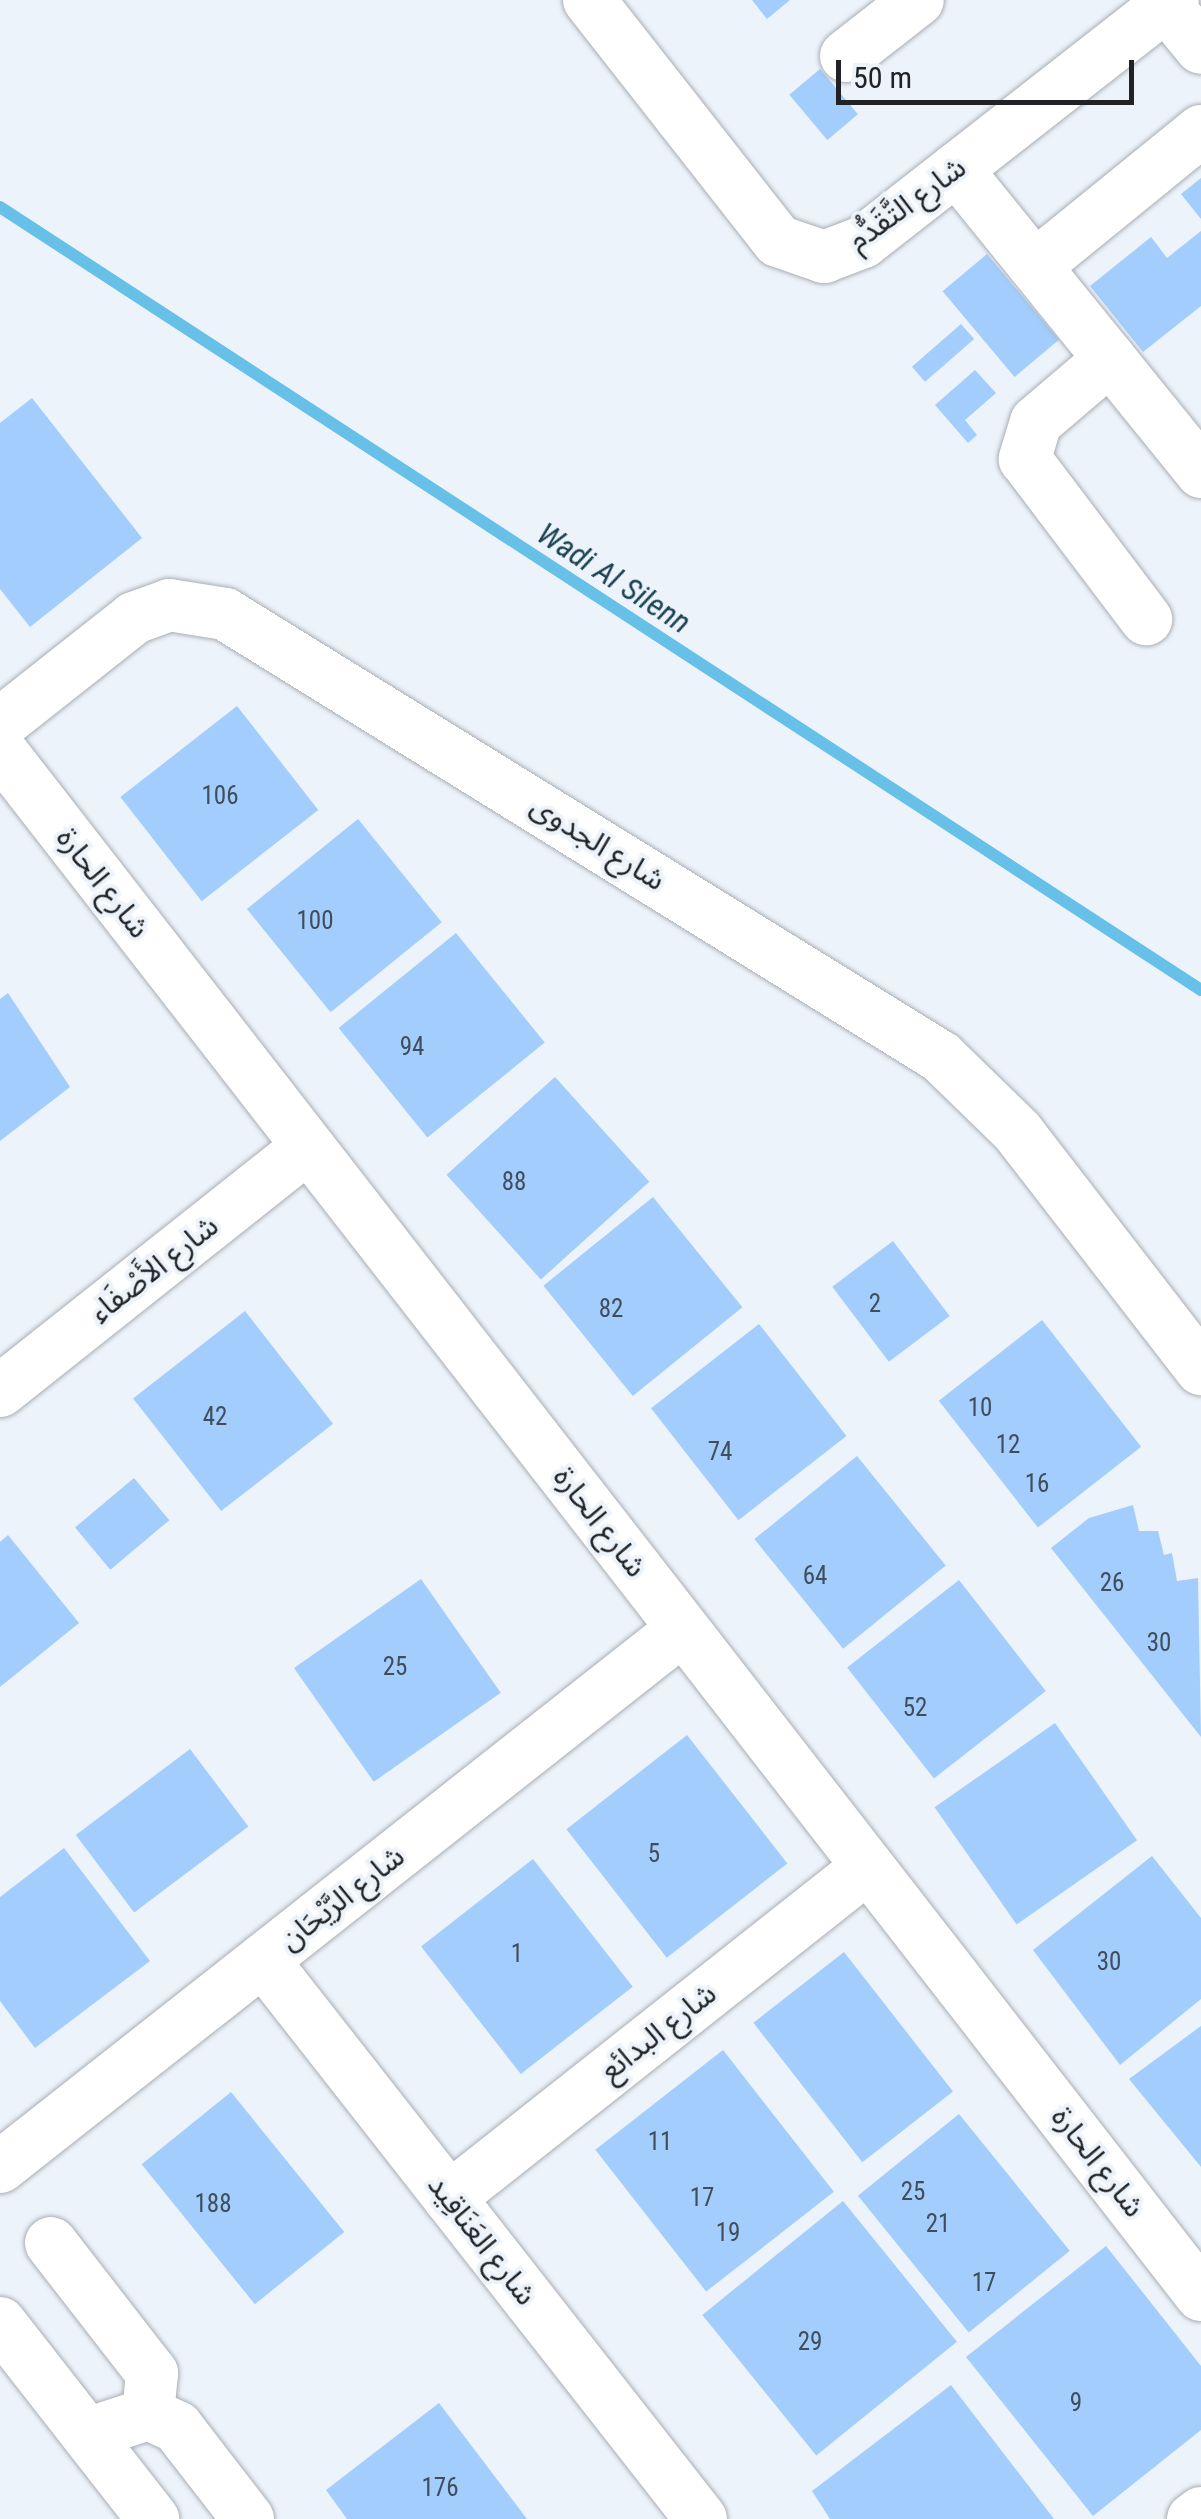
<!DOCTYPE html>
<meta charset="utf-8">
<style>
body{margin:0}
#map{position:relative;width:1201px;height:2519px;overflow:hidden;background:#edf3fa;font-family:"Roboto Condensed","Noto Sans Arabic",sans-serif}
div>[style]{position:absolute}
.stream>*{height:12px;margin:-6px;padding:0 6px;transform-origin:6px;border-radius:6px;background:#66c0e7}
.building>*{inset:0;background:#a2cdfd;transform-origin:0 0}
.roads{filter:drop-shadow(0 0 2px #a8aeb4) drop-shadow(0 0 2px #a8aeb4)}
.minor>*{height:52px;margin:-26px;padding:0 26px;transform-origin:26px;border-radius:26px;background:#fff}
span{translate:-50% -50%;white-space:nowrap;text-align:center;line-height:1.15;-webkit-text-stroke:8px #edf3fa;paint-order:stroke}
.number-label{font-size:25px;color:#404d5b}
.number-label span{-webkit-text-stroke-width:0}
.street-label{font-size:30px;color:#202225}
.water-label{font-size:32px;color:#1a4253;font-style:italic}
.scale{position:absolute;left:836px;top:60px;width:298px;height:45px;box-sizing:border-box;border:5px solid #202225;border-top:0;padding-left:12px;font-size:30px;line-height:35px;white-space:nowrap;color:#202225;-webkit-text-stroke:8px #edf3fa;paint-order:stroke}
</style>
<div id="map">
<div class="stream">
<i style="left:0;top:207px;width:1434px;rotate:33.1deg"></i>
</div>
<div class="building">
<i style="clip-path:polygon(752px 0,790px 0,767px 19px)"></i>
<i style="left:820px;top:69px;width:59px;height:40px;rotate:50deg"></i>
<i style="clip-path:polygon(1201px 178px,1201px 219px,1181px 194px)"></i>
<i style="clip-path:polygon(1201px 231px,1201px 306px,1143px 352px,1090px 286px,1151px 237px,1167px 258px)"></i>
<i style="left:987px;top:254px;width:112px;height:58px;rotate:50deg"></i>
<i style="left:961px;top:324px;width:20px;height:65px;rotate:49deg"></i>
<i style="clip-path:polygon(975px 370px,996px 393px,965px 420px,977px 435px,968px 443px,935px 405px)"></i>
<i style="clip-path:polygon(32px 398px,142px 538px,30px 627px,0 589px,0 423px)"></i>
<i style="left:237px;top:706px;width:132px;height:148px;rotate:52deg"></i>
<i style="left:358px;top:819px;width:133px;height:143px;rotate:51deg"></i>
<i style="left:456px;top:933px;width:141px;height:151px;rotate:51deg"></i>
<i style="clip-path:polygon(8px 993px,70px 1087px,0 1141px,0 999px)"></i>
<i style="left:555px;top:1077px;width:141px;height:146px;rotate:48deg"></i>
<i style="left:653px;top:1197px;width:142px;height:141px;rotate:51deg"></i>
<i style="left:893px;top:1241px;width:94px;height:76px;rotate:53deg"></i>
<i style="left:245px;top:1311px;width:143px;height:142px;rotate:52deg"></i>
<i style="left:1042px;top:1320px;width:161px;height:131px;rotate:52deg"></i>
<i style="left:759px;top:1324px;width:142px;height:137px;rotate:52deg"></i>
<i style="left:857px;top:1456px;width:141px;height:132px;rotate:51deg"></i>
<i style="left:134px;top:1478px;width:55px;height:77px;rotate:50deg"></i>
<i style="clip-path:polygon(1133px 1505px,1139px 1531px,1158px 1531px,1164px 1555px,1172px 1553px,1177px 1581px,1198px 1578px,1201px 1737px,1051px 1548px,1089px 1518px)"></i>
<i style="clip-path:polygon(8px 1535px,79px 1623px,0 1687px,0 1542px)"></i>
<i style="left:421px;top:1579px;width:139px;height:155px;rotate:55deg"></i>
<i style="left:959px;top:1580px;width:141px;height:142px;rotate:52deg"></i>
<i style="left:1055px;top:1723px;width:143px;height:147px;rotate:55deg"></i>
<i style="left:687px;top:1735px;width:163px;height:153px;rotate:52deg"></i>
<i style="left:190px;top:1749px;width:97px;height:143px;rotate:53deg"></i>
<i style="clip-path:polygon(64px 1848px,150px 1961px,35px 2048px,0 2001px,0 1897px)"></i>
<i style="clip-path:polygon(1152px 1856px,1201px 1918px,1201px 1999px,1120px 2065px,1033px 1950px)"></i>
<i style="left:533px;top:1859px;width:162px;height:142px;rotate:52deg"></i>
<i style="left:844px;top:1952px;width:177px;height:115px;rotate:52deg"></i>
<i style="clip-path:polygon(1201px 2026px,1201px 2167px,1129px 2079px)"></i>
<i style="left:723px;top:2050px;width:180px;height:162px;rotate:52deg"></i>
<i style="left:231px;top:2092px;width:180px;height:115px;rotate:51deg"></i>
<i style="left:959px;top:2114px;width:176px;height:130px;rotate:51deg"></i>
<i style="left:843px;top:2201px;width:181px;height:181px;rotate:51deg"></i>
<i style="clip-path:polygon(1106px 2246px,1201px 2366px,1201px 2430px,1093px 2516px,966px 2357px)"></i>
<i style="clip-path:polygon(951px 2385px,1054px 2519px,830px 2519px,812px 2491px)"></i>
<i style="clip-path:polygon(439px 2403px,527px 2519px,347px 2519px,326px 2490px)"></i>
</div>
<div class="roads">
<div class="minor">
<i style="left:589px;top:0;width:306px;rotate:51.9deg"></i>
<i style="left:778px;top:241px;width:49px;rotate:19.2deg"></i>
<i style="left:824px;top:257px;width:42px;rotate:-21deg"></i>
<i style="left:863px;top:242px;width:393px;rotate:-38deg"></i>
<i style="left:1166px;top:5px;width:55px;rotate:50.9deg"></i>
<i style="left:846px;top:56px;width:91px;rotate:-37.9deg"></i>
<i style="left:956px;top:169px;width:390px;rotate:51deg"></i>
<i style="left:1035px;top:266px;width:214px;rotate:-39.1deg"></i>
<i style="left:1110px;top:359px;width:97px;rotate:139.6deg"></i>
<i style="left:1036px;top:422px;width:39px;rotate:107deg"></i>
<i style="left:1025px;top:459px;width:201px;rotate:52.9deg"></i>
<i style="left:0;top:724px;width:171px;rotate:-38.3deg"></i>
<i style="left:134px;top:618px;width:37px;rotate:-20deg"></i>
<i style="left:169px;top:605px;width:57px;rotate:9.1deg"></i>
<i style="left:225px;top:614px;width:842px;rotate:31.75deg"></i>
<i style="left:941px;top:1057px;width:106px;rotate:44.2deg"></i>
<i style="left:1017px;top:1131px;width:301px;rotate:52.3deg"></i>
<i style="left:0;top:750px;width:1957px;rotate:52.14deg"></i>
<i style="left:0;top:1391px;width:393px;rotate:-38.4deg"></i>
<i style="left:263px;top:1960px;width:710px;rotate:51.92deg"></i>
<i style="left:0;top:2167px;width:869px;rotate:-38.23deg"></i>
<i style="left:449px;top:2198px;width:534px;rotate:-38.31deg"></i>
<i style="left:51px;top:2243px;width:165px;rotate:52.2deg"></i>
<i style="left:152px;top:2373px;width:41px;rotate:95.6deg"></i>
<i style="left:0;top:2323px;width:249px;rotate:52deg"></i>
<i style="left:87px;top:2434px;width:64px;rotate:-18.2deg"></i>
<i style="left:148px;top:2414px;width:32px;rotate:24deg"></i>
<i style="left:177px;top:2427px;width:116px;rotate:52.3deg"></i>
<i style="left:1193px;top:2519px;width:10px;rotate:-37deg"></i>
</div>
</div>
<div class="number-label">
<span style="left:220px;top:796px">106</span>
<span style="left:315px;top:921px">100</span>
<span style="left:412px;top:1047px">94</span>
<span style="left:514px;top:1182px">88</span>
<span style="left:875px;top:1304px">2</span>
<span style="left:611px;top:1309px">82</span>
<span style="left:980px;top:1408px">10</span>
<span style="left:215px;top:1417px">42</span>
<span style="left:1008px;top:1445px">12</span>
<span style="left:720px;top:1452px">74</span>
<span style="left:1037px;top:1484px">16</span>
<span style="left:815px;top:1576px">64</span>
<span style="left:1112px;top:1583px">26</span>
<span style="left:1159px;top:1643px">30</span>
<span style="left:395px;top:1667px">25</span>
<span style="left:915px;top:1708px">52</span>
<span style="left:654px;top:1854px">5</span>
<span style="left:517px;top:1954px">1</span>
<span style="left:1109px;top:1962px">30</span>
<span style="left:660px;top:2142px">11</span>
<span style="left:913px;top:2192px">25</span>
<span style="left:702px;top:2198px">17</span>
<span style="left:213px;top:2204px">188</span>
<span style="left:938px;top:2224px">21</span>
<span style="left:728px;top:2233px">19</span>
<span style="left:984px;top:2283px">17</span>
<span style="left:810px;top:2342px">29</span>
<span style="left:1076px;top:2403px">9</span>
<span style="left:440px;top:2488px">176</span>
</div>
<div class="street-label">
<span style="left:907px;top:204px;rotate:-36deg">شارع التَّقَدُّم</span>
<span style="left:598px;top:843px;rotate:32deg">شارع الجدوى</span>
<span style="left:103px;top:883px;rotate:52deg">شارع الحارة</span>
<span style="left:154px;top:1269px;rotate:-38deg">شارع الأَصْفَاء</span>
<span style="left:600px;top:1522px;rotate:52deg">شارع الحارة</span>
<span style="left:342px;top:1898px;rotate:-38deg">شارع الرَّيْحَان</span>
<span style="left:658px;top:2032px;rotate:-38deg">شارع البدائع</span>
<span style="left:1098px;top:2162px;rotate:52deg">شارع الحارة</span>
<span style="left:482px;top:2240px;rotate:52deg">شارع العَنَاقِيد</span>
</div>
<div class="water-label">
<span style="left:614px;top:578px;rotate:33deg">Wadi Al Silenn</span>
</div>
<div class="scale">50 m</div>
</div>
